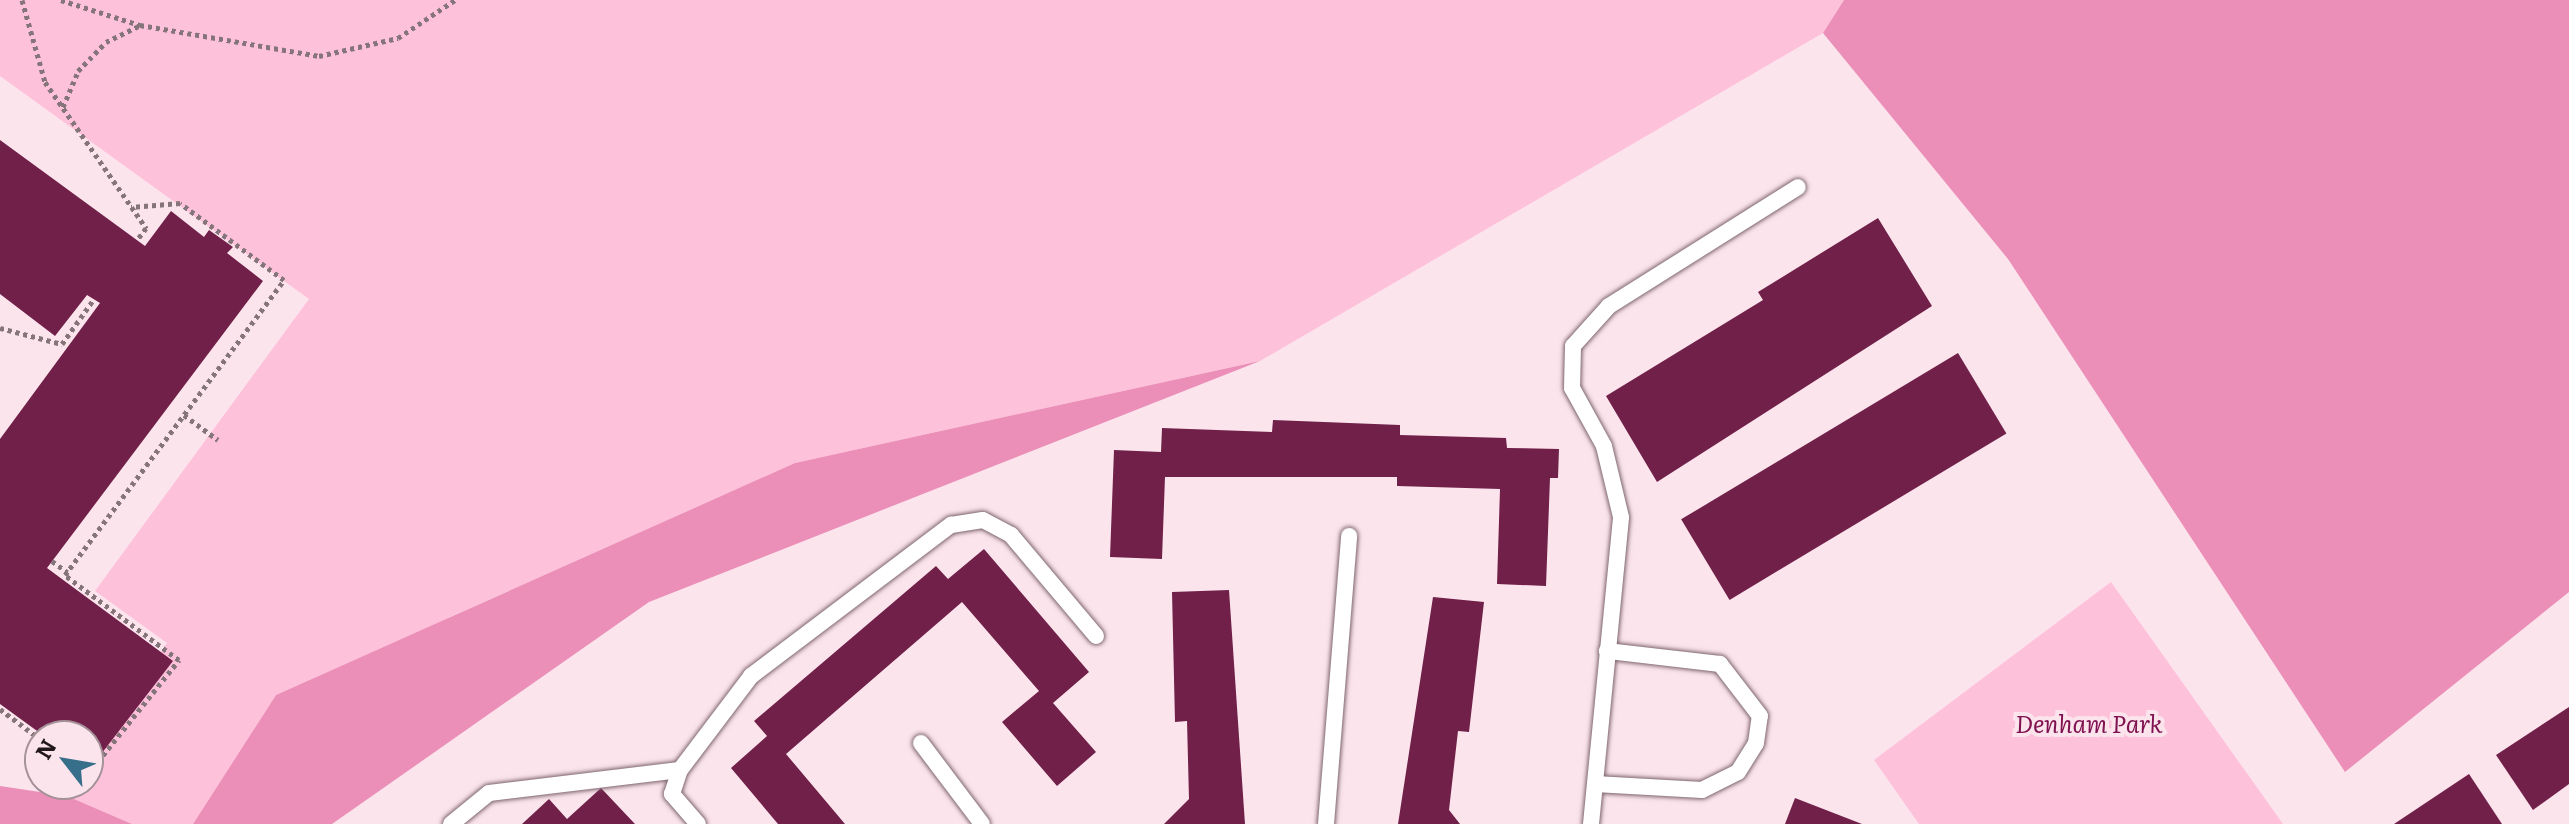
<!DOCTYPE html>
<style>
body{margin:0}
#map{position:relative;width:2569px;height:824px;overflow:hidden;background:#fce4ed;font-family:Literata,serif}
div>[style]{position:absolute}
.green>*{inset:0;background:#fec1da}
.forest>*{inset:0;background:#eb8fb8}
.building>*{inset:0;background:#702049;transform-origin:0 0}
.path>*{height:5px;margin-top:-2.5px;transform-origin:0;background:repeating-linear-gradient(90deg,#85757b 0 4px,transparent 0 8px)}
.roads{filter:drop-shadow(0 0 2px #7e666f) drop-shadow(0 0 2px #7e666f)}
.lane>*{height:16px;margin:-8px;padding:0 8px;transform-origin:8px;border-radius:8px;background:#fff}
span{translate:-50% -50%;white-space:nowrap;text-align:center;line-height:1.15;-webkit-text-stroke:8px #fce4ed;paint-order:stroke}
.park-label{font-size:24px;color:#7f1250;font-style:italic}
.north{position:absolute;left:24px;top:720px;width:80px;height:80px;box-sizing:border-box;background:#fce4ed;border:2px solid #a59299;border-radius:50%;rotate:301deg;font-size:22px;font-weight:700;line-height:32px;text-align:center;color:#22181c}
.north::after{content:'';display:block;margin:auto;width:28px;height:36px;background:#376e89;clip-path:polygon(50% 0,100% 100%,50% 72%,0 100%)}
</style>
<div id="map">
<div class="green">
<i style="clip-path:polygon(0 0,1844px 0,1823px 33px,1260px 361px,795px 463px,448px 618px,429px 643px,415px 633px,276px 695px,193px 824px,132px 824px,67px 796px,75px 784px,88px 784px,88px 763px,167px 643px,95px 591px,309px 299px,0 76px)"></i>
<i style="clip-path:polygon(2111px 582px,2283px 824px,1919px 824px,1874px 760px)"></i>
</div>
<div class="forest">
<i style="clip-path:polygon(1844px 0,2569px 0,2569px 592px,2345px 772px,2008px 259px,1823px 33px)"></i>
<i style="clip-path:polygon(1260px 361px,649px 602px,332px 824px,193px 824px,276px 695px,795px 463px)"></i>
<i style="clip-path:polygon(0 786px,67px 796px,132px 824px,0 824px)"></i>
</div>
<div class="building">
<i style="clip-path:polygon(0 140px,145px 246px,171px 211px,204px 237px,209px 230px,233px 247px,227px 253px,263px 281px,47px 568px,173px 661px,88px 771px,88px 736px,44px 736px,0 704px,0 439px,100px 303px,87px 295px,55px 336px,0 294px)"></i>
<i style="clip-path:polygon(1878px 218px,1932px 306px,1657px 482px,1606px 396px,1763px 300px,1758px 292px)"></i>
<i style="left:1958px;top:353px;width:94px;height:323px;rotate:59deg"></i>
<i style="clip-path:polygon(1273px 420px,1400px 425px,1400px 435px,1506px 438px,1507px 448px,1559px 449px,1558px 478px,1550px 478px,1546px 586px,1497px 584px,1500px 489px,1397px 486px,1397px 477px,1165px 477px,1162px 559px,1110px 557px,1114px 450px,1161px 452px,1162px 428px,1272px 432px)"></i>
<i style="clip-path:polygon(984px 549px,1089px 672px,1053px 703px,1096px 752px,1057px 786px,1002px 722px,1039px 691px,962px 602px,786px 754px,845px 824px,778px 824px,731px 768px,767px 736px,754px 721px,936px 566px,948px 579px)"></i>
<i style="clip-path:polygon(1229px 590px,1245px 824px,1164px 824px,1189px 799px,1187px 721px,1175px 722px,1172px 592px)"></i>
<i style="clip-path:polygon(1433px 597px,1484px 602px,1469px 732px,1458px 731px,1449px 810px,1460px 824px,1398px 824px)"></i>
<i style="clip-path:polygon(2569px 707px,2569px 784px,2533px 810px,2496px 755px)"></i>
<i style="clip-path:polygon(2469px 774px,2502px 824px,2394px 824px)"></i>
<i style="clip-path:polygon(601px 788px,635px 824px,522px 824px,549px 799px,567px 819px)"></i>
<i style="clip-path:polygon(1795px 798px,1862px 824px,1785px 824px)"></i>
</div>
<div class="path">
<i style="left:22px;top:0;width:85px;rotate:74.3deg"></i>
<i style="left:45px;top:82px;width:178px;rotate:55.3deg"></i>
<i style="left:146px;top:228px;width:15px;rotate:127deg"></i>
<i style="left:61px;top:0;width:83px;rotate:17.6deg"></i>
<i style="left:140px;top:25px;width:182px;rotate:9.8deg"></i>
<i style="left:319px;top:56px;width:81px;rotate:-12.8deg"></i>
<i style="left:398px;top:38px;width:69px;rotate:-33.7deg"></i>
<i style="left:63px;top:107px;width:39px;rotate:-67deg"></i>
<i style="left:78px;top:71px;width:40px;rotate:-46deg"></i>
<i style="left:106px;top:42px;width:37px;rotate:-26deg"></i>
<i style="left:0;top:328px;width:64px;rotate:14.5deg"></i>
<i style="left:62px;top:344px;width:55px;rotate:-54.6deg"></i>
<i style="left:184px;top:415px;width:42px;rotate:36.3deg"></i>
<i style="left:52px;top:561px;width:19px;rotate:36deg"></i>
<i style="left:0;top:709px;width:50px;rotate:36.9deg"></i>
<i style="left:88px;top:774px;width:146px;rotate:-51.4deg"></i>
<i style="left:179px;top:660px;width:142px;rotate:-143.3deg"></i>
<i style="left:65px;top:575px;width:367px;rotate:-53.4deg"></i>
<i style="left:284px;top:280px;width:129px;rotate:-143.5deg"></i>
<i style="left:180px;top:203px;width:49px;rotate:175.3deg"></i>
</div>
<div class="roads">
<div class="lane">
<i style="left:921px;top:743px;width:101px;rotate:53deg"></i>
<i style="left:1595px;top:784px;width:107px;rotate:3.2deg"></i>
<i style="left:1702px;top:790px;width:40px;rotate:-26.6deg"></i>
<i style="left:1738px;top:772px;width:34px;rotate:-58deg"></i>
<i style="left:1756px;top:743px;width:27px;rotate:-82deg"></i>
<i style="left:1760px;top:716px;width:66px;rotate:-127.6deg"></i>
<i style="left:1720px;top:664px;width:114px;rotate:-173.4deg"></i>
<i style="left:451px;top:824px;width:49px;rotate:-39.2deg"></i>
<i style="left:489px;top:793px;width:192px;rotate:-6.9deg"></i>
<i style="left:698px;top:824px;width:40px;rotate:-131deg"></i>
<i style="left:672px;top:794px;width:25px;rotate:-72deg"></i>
<i style="left:680px;top:770px;width:118px;rotate:-52.9deg"></i>
<i style="left:751px;top:676px;width:251px;rotate:-37.1deg"></i>
<i style="left:951px;top:525px;width:32px;rotate:-9deg"></i>
<i style="left:983px;top:520px;width:32px;rotate:28deg"></i>
<i style="left:1011px;top:535px;width:132px;rotate:49.9deg"></i>
<i style="left:1326px;top:824px;width:289px;rotate:-85.4deg"></i>
<i style="left:1591px;top:824px;width:308px;rotate:-84.4deg"></i>
<i style="left:1621px;top:517px;width:73px;rotate:-103.5deg"></i>
<i style="left:1604px;top:446px;width:66px;rotate:-118.9deg"></i>
<i style="left:1572px;top:388px;width:42px;rotate:-88.6deg"></i>
<i style="left:1573px;top:346px;width:54px;rotate:-48deg"></i>
<i style="left:1609px;top:306px;width:223px;rotate:-32.2deg"></i>
</div>
</div>
<div class="park-label">
<span style="left:2089px;top:723px">Denham Park</span>
</div>
<div class="north">N</div>
</div>
